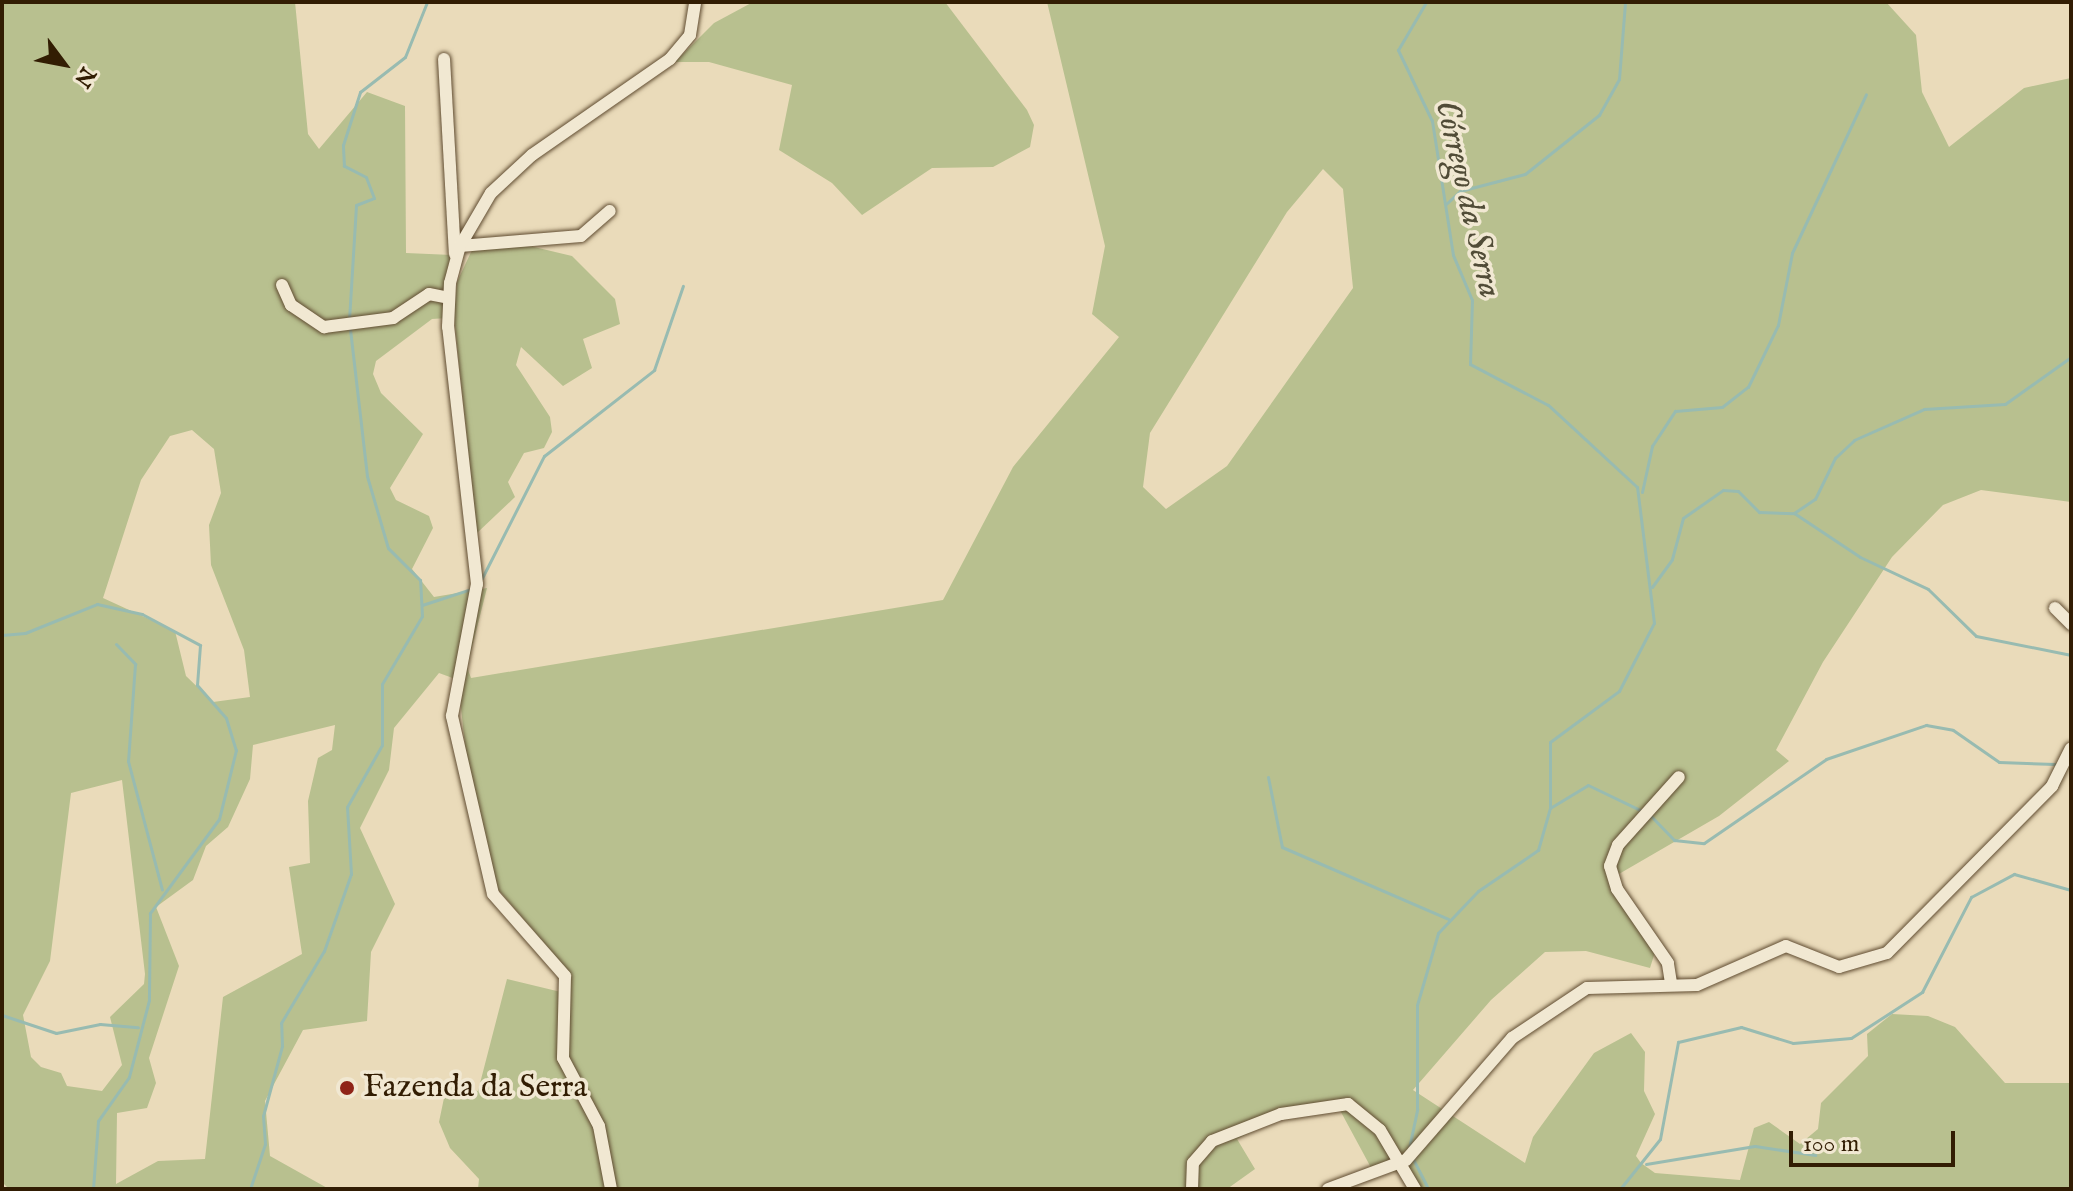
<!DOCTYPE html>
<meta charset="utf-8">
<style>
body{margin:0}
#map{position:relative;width:2073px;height:1191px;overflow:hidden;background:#eadbba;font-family:"IM FELL English",serif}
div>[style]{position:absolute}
.green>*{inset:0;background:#b8c08f}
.stream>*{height:3px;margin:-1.5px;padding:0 1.5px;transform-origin:1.5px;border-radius:1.5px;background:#98bbb1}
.roads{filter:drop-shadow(0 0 2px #604c31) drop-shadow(0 0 2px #604c31)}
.minor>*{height:12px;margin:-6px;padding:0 6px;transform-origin:6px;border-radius:6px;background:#f1e8d2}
.dots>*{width:22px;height:22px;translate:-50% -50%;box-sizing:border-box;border:4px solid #f1e8d2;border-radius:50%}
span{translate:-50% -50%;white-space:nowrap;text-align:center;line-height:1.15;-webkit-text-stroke:7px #f1e8d2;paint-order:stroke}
.poi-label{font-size:32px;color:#321d03}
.left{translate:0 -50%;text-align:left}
.water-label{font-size:34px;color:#514c37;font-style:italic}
.frame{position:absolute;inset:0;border:4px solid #321d03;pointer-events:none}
.north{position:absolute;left:24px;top:24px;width:80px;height:80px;-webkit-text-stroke:6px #f1e8d2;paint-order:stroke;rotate:122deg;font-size:22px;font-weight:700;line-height:32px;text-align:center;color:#321d03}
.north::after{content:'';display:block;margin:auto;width:28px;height:36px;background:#321d03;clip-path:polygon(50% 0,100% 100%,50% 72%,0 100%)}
.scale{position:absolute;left:1789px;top:1131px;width:166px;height:36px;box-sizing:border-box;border:4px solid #321d03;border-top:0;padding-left:10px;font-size:24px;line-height:28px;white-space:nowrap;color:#321d03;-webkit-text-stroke:6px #f1e8d2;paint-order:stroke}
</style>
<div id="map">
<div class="green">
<i style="clip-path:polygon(evenodd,2px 2px,295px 2px,308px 134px,319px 149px,367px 92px,405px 106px,406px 253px,452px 255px,447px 318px,432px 319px,376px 361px,373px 374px,381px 393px,423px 434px,390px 488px,396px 500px,429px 516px,433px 528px,412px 569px,434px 597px,487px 588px,467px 667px,471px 678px,943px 600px,1013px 467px,1119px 337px,1092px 314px,1105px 246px,1047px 2px,1886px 2px,1916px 35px,1922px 92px,1949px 147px,2024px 88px,2071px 78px,2071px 502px,1981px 490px,1943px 505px,1892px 557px,1823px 662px,1776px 750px,1789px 761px,1719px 816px,1612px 878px,1656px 949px,1650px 968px,1586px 951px,1545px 952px,1491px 1000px,1413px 1090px,1525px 1163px,1533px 1137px,1594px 1053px,1631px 1033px,1645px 1052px,1644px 1091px,1655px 1114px,1636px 1156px,1641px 1163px,1655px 1173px,1740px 1180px,1754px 1128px,1769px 1122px,1800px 1144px,1818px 1129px,1821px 1103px,1868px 1056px,1867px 1034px,1892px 1014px,1928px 1016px,1955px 1027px,2005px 1083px,2071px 1083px,2071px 1189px,1415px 1189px,1403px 1170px,1375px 1175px,1335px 1101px,1288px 1113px,1237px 1139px,1255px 1169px,1227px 1189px,478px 1189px,479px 1179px,450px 1148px,439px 1122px,444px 1098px,451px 1087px,478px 1091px,507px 979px,565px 993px,567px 970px,497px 888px,468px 773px,458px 680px,439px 673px,394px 728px,389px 770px,360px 828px,395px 904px,371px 952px,367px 1021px,303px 1030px,265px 1101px,270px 1156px,329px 1189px,9px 1189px,2px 1182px,2px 2px,1323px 169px,1343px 189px,1353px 288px,1227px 466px,1166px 509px,1143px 487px,1150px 433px,1287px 212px,1323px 169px,2px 2px,192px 430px,214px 449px,221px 493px,209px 525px,211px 565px,244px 650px,250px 697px,213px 702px,186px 676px,175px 631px,103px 598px,141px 480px,170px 436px,192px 430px,2px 2px,335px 725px,332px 750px,318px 758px,308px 801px,310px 863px,289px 867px,302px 954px,223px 997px,205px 1159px,158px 1161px,116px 1184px,117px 1113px,147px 1108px,156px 1083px,149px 1058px,179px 966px,156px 907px,193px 880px,206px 846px,228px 827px,250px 779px,253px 745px,335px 725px,2px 2px,122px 780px,145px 974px,144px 984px,110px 1017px,122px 1065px,102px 1091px,67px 1086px,61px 1073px,41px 1067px,31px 1057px,23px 1015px,50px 961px,71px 793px,122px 780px)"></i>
<i style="clip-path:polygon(753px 2px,945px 2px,1027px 110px,1034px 125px,1030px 147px,993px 167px,932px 168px,862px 215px,832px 183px,779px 150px,792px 85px,709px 62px,675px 62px,714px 23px)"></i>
<i style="clip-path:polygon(530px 246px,572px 256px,615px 299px,620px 324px,583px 339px,592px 368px,563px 386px,521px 347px,516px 365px,550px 417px,552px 432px,544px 448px,524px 453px,508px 482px,515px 497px,477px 533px,454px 316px,457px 282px,472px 250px)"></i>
</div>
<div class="stream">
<i style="left:1446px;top:204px;width:19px;rotate:-43deg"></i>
<i style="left:1460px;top:191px;width:67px;rotate:-14.7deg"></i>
<i style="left:1525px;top:174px;width:95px;rotate:-38.6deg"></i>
<i style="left:1599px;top:115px;width:41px;rotate:-60.9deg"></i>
<i style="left:1619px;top:79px;width:77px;rotate:-85.5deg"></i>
<i style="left:349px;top:320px;width:115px;rotate:-86.5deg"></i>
<i style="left:356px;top:205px;width:19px;rotate:-21deg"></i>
<i style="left:374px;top:198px;width:22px;rotate:-111deg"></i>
<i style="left:366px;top:177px;width:25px;rotate:-153deg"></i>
<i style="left:344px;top:166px;width:21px;rotate:-93deg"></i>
<i style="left:343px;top:145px;width:56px;rotate:-72.2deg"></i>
<i style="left:360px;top:92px;width:57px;rotate:-37.9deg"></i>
<i style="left:405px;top:57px;width:59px;rotate:-68.2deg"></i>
<i style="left:1642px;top:492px;width:47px;rotate:-77.7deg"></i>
<i style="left:1652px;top:446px;width:42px;rotate:-56.7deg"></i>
<i style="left:1675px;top:411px;width:47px;rotate:-4.9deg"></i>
<i style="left:1722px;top:407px;width:33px;rotate:-38deg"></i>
<i style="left:1748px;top:387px;width:69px;rotate:-64.2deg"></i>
<i style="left:1778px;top:325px;width:73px;rotate:-79deg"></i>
<i style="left:1792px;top:253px;width:175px;rotate:-65deg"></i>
<i style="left:1794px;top:513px;width:79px;rotate:33.7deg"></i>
<i style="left:1860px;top:557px;width:75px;rotate:25.2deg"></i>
<i style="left:1928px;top:589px;width:67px;rotate:44.4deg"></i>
<i style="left:1976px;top:636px;width:97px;rotate:11.3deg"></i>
<i style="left:482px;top:578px;width:137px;rotate:-63.1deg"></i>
<i style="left:544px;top:456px;width:140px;rotate:-38deg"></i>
<i style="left:654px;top:370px;width:89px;rotate:-71deg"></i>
<i style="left:1652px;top:587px;width:34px;rotate:-54deg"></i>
<i style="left:1672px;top:559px;width:42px;rotate:-75deg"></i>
<i style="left:1683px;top:518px;width:49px;rotate:-35deg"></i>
<i style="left:1723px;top:490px;width:15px;rotate:4deg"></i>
<i style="left:1738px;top:491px;width:30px;rotate:45deg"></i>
<i style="left:1759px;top:512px;width:35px;rotate:2deg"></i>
<i style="left:1794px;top:513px;width:25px;rotate:-34deg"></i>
<i style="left:1815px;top:499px;width:46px;rotate:-64deg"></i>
<i style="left:1835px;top:458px;width:26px;rotate:-43deg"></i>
<i style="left:1854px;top:440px;width:77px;rotate:-23.9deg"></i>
<i style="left:1924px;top:409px;width:81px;rotate:-3.5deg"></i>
<i style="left:2005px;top:404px;width:81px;rotate:-35.5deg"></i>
<i style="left:422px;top:605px;width:52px;rotate:-18.1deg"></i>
<i style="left:2px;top:635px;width:23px;rotate:-5deg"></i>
<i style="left:25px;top:633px;width:78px;rotate:-21.9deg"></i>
<i style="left:97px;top:604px;width:46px;rotate:12.5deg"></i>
<i style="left:142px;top:614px;width:66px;rotate:28.1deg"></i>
<i style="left:200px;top:645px;width:40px;rotate:94.3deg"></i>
<i style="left:197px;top:685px;width:44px;rotate:48.7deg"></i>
<i style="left:226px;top:718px;width:34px;rotate:73deg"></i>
<i style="left:236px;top:750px;width:71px;rotate:103.8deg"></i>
<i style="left:219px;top:819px;width:117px;rotate:126.3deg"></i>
<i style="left:150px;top:913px;width:87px;rotate:90.7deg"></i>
<i style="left:149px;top:1000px;width:80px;rotate:104.6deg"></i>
<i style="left:129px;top:1077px;width:54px;rotate:125.2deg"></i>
<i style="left:98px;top:1121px;width:68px;rotate:94.2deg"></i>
<i style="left:116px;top:644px;width:28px;rotate:46deg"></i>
<i style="left:135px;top:664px;width:97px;rotate:94.1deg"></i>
<i style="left:128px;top:761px;width:133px;rotate:75.2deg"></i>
<i style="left:1268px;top:777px;width:71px;rotate:78.7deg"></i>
<i style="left:1282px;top:847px;width:181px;rotate:23.4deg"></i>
<i style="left:1550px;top:808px;width:44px;rotate:-31.2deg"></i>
<i style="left:1588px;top:785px;width:62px;rotate:25.7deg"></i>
<i style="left:1650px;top:815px;width:35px;rotate:46deg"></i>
<i style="left:1674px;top:840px;width:30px;rotate:6deg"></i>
<i style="left:1704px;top:843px;width:148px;rotate:-34.5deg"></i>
<i style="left:1826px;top:759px;width:106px;rotate:-18.8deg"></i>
<i style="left:1926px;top:725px;width:27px;rotate:10deg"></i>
<i style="left:1953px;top:730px;width:56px;rotate:34.8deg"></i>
<i style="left:1999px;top:762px;width:56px;rotate:2deg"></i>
<i style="left:2px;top:1015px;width:57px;rotate:18.4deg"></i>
<i style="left:56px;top:1033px;width:45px;rotate:-11.6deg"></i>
<i style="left:100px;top:1024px;width:38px;rotate:5deg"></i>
<i style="left:1409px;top:1148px;width:40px;rotate:-78deg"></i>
<i style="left:1417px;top:1109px;width:104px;rotate:-90deg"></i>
<i style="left:1417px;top:1005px;width:75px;rotate:-73.7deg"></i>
<i style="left:1438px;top:933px;width:58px;rotate:-46.4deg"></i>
<i style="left:1478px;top:891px;width:73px;rotate:-34.3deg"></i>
<i style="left:1538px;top:850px;width:44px;rotate:-74.1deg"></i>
<i style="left:1550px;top:808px;width:66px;rotate:-90deg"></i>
<i style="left:1550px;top:742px;width:86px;rotate:-36.5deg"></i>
<i style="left:1619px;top:691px;width:76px;rotate:-62.8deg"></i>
<i style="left:1654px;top:623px;width:137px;rotate:-97.1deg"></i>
<i style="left:1637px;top:487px;width:121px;rotate:-137.3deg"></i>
<i style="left:1548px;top:405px;width:88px;rotate:-152.3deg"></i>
<i style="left:1470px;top:364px;width:64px;rotate:-88.2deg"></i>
<i style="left:1472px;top:300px;width:49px;rotate:-112.9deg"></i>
<i style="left:1453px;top:255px;width:136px;rotate:-98.9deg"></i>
<i style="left:1432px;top:121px;width:79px;rotate:-115.6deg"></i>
<i style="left:1398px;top:50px;width:56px;rotate:-59.7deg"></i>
<i style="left:1413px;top:1159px;width:34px;rotate:63deg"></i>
<i style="left:1646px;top:1164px;width:110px;rotate:-9.4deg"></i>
<i style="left:1755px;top:1146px;width:61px;rotate:8.5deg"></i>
<i style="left:250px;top:1189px;width:47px;rotate:-71.6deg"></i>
<i style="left:265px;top:1144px;width:28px;rotate:-94deg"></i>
<i style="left:263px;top:1116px;width:73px;rotate:-74.8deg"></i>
<i style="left:282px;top:1046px;width:23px;rotate:-92deg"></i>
<i style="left:281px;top:1023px;width:84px;rotate:-59.2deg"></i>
<i style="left:324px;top:951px;width:82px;rotate:-70.7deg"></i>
<i style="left:351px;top:874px;width:67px;rotate:-93.4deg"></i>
<i style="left:347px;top:807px;width:71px;rotate:-60.6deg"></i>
<i style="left:382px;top:745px;width:61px;rotate:-90deg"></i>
<i style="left:382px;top:684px;width:79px;rotate:-59.5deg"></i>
<i style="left:422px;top:616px;width:36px;rotate:-93deg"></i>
<i style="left:420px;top:580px;width:45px;rotate:-135deg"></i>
<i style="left:388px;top:548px;width:75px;rotate:-106.3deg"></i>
<i style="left:367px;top:476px;width:149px;rotate:-96.6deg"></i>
<i style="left:1620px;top:1189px;width:64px;rotate:-51.3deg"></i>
<i style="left:1660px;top:1139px;width:99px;rotate:-79.5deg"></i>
<i style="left:1678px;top:1042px;width:65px;rotate:-13.4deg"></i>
<i style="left:1741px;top:1027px;width:54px;rotate:17.1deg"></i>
<i style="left:1793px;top:1043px;width:58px;rotate:-4.9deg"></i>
<i style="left:1851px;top:1038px;width:85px;rotate:-32.9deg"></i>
<i style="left:1922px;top:992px;width:107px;rotate:-62.7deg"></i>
<i style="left:1971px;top:897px;width:49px;rotate:-28.1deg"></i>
<i style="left:2014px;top:874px;width:59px;rotate:15.7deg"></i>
</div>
<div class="roads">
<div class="minor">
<i style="left:444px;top:59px;width:195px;rotate:86.8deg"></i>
<i style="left:460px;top:246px;width:121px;rotate:-4.7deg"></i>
<i style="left:581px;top:236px;width:38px;rotate:-41deg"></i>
<i style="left:282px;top:285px;width:22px;rotate:66deg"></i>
<i style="left:291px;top:305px;width:40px;rotate:34deg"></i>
<i style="left:324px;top:327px;width:70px;rotate:-7.4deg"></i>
<i style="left:393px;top:318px;width:43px;rotate:-33.7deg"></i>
<i style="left:429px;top:294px;width:20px;rotate:11deg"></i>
<i style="left:2055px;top:608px;width:23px;rotate:45deg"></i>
<i style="left:1671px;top:983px;width:20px;rotate:-99deg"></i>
<i style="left:1668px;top:963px;width:90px;rotate:-124.6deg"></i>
<i style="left:1617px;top:889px;width:24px;rotate:-107deg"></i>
<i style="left:1610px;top:866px;width:22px;rotate:-69deg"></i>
<i style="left:1618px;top:845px;width:91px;rotate:-48.1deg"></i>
<i style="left:611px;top:1189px;width:64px;rotate:-100.8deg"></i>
<i style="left:599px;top:1126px;width:77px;rotate:-117.9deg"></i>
<i style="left:563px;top:1058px;width:82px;rotate:-88.6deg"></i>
<i style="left:565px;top:976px;width:109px;rotate:-131.3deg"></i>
<i style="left:493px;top:894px;width:183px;rotate:-103deg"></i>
<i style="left:452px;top:716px;width:134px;rotate:-79.3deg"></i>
<i style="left:477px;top:584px;width:259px;rotate:-96.4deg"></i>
<i style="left:448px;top:327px;width:44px;rotate:-87.4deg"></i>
<i style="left:450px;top:283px;width:38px;rotate:-75deg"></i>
<i style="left:460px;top:246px;width:61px;rotate:-59.7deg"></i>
<i style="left:491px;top:193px;width:56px;rotate:-42.8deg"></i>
<i style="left:532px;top:155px;width:168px;rotate:-34.8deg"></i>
<i style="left:670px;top:59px;width:31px;rotate:-50deg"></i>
<i style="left:690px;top:35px;width:33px;rotate:-81deg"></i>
<i style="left:1192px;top:1189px;width:26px;rotate:-88deg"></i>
<i style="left:1193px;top:1163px;width:29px;rotate:-49deg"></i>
<i style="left:1212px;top:1141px;width:74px;rotate:-21.4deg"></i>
<i style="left:1281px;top:1114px;width:68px;rotate:-8.5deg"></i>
<i style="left:1348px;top:1104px;width:41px;rotate:39.1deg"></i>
<i style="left:1380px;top:1130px;width:69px;rotate:59.3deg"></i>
<i style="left:1328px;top:1189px;width:83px;rotate:-20.4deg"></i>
<i style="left:1406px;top:1160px;width:162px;rotate:-49deg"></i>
<i style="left:1512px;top:1038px;width:90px;rotate:-33.7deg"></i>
<i style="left:1587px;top:988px;width:110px;rotate:-1.6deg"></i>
<i style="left:1697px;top:985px;width:97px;rotate:-23.7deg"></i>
<i style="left:1786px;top:946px;width:57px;rotate:21.6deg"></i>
<i style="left:1839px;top:967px;width:50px;rotate:-16.3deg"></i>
<i style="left:1887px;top:953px;width:235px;rotate:-45.3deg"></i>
<i style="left:2052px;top:786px;width:42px;rotate:-63.4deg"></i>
</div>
</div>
<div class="dots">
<i style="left:347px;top:1088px;background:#8f2418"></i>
</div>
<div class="poi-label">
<span class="left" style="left:363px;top:1088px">Fazenda da Serra</span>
</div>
<div class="water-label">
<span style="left:1468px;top:199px;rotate:77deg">Córrego da Serra</span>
</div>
<div class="frame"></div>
<div class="north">N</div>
<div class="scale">100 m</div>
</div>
